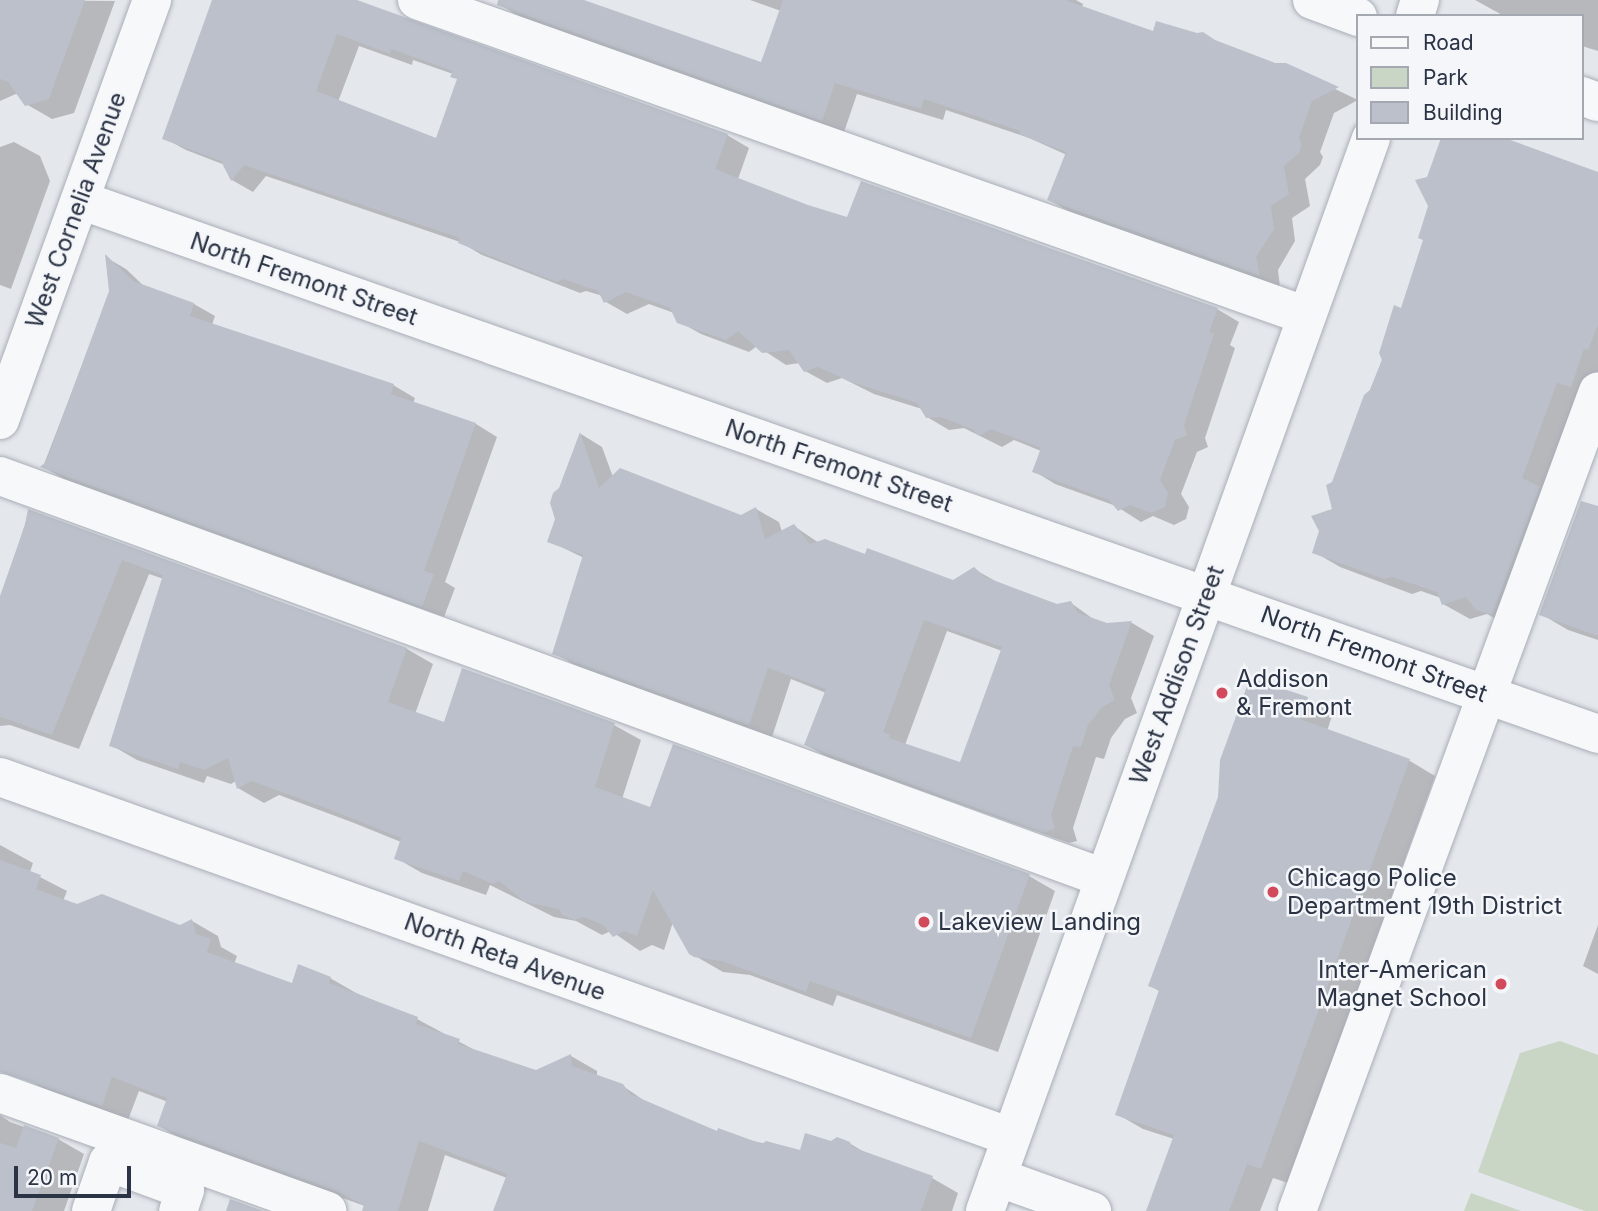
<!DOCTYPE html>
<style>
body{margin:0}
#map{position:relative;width:1598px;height:1211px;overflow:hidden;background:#e4e7ec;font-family:Inter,sans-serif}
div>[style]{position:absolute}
.green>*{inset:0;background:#c9d6c5}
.shadow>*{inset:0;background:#0003}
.building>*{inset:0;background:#bbc0ca}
.roads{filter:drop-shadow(0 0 2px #a9aeb7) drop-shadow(0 0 2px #a9aeb7)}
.minor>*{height:38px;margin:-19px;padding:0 19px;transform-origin:19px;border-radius:19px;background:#f7f8fa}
.dots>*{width:19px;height:19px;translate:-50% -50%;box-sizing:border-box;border:4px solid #f4f6f9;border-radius:50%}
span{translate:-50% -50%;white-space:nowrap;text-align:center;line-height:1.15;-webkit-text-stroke:5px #f4f6f9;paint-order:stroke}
.street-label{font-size:24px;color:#2b3445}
.poi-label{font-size:24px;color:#2b3445}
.left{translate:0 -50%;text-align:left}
.right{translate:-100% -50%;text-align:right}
.legend{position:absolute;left:1356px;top:14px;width:228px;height:126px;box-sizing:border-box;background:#f4f6f9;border:2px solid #a4a8b1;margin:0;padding:9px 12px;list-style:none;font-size:21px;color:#2b3445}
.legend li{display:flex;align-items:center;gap:14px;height:35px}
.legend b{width:35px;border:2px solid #a4a8b1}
.scale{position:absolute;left:14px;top:1166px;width:117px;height:32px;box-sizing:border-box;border:4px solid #2b3445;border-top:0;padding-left:9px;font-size:21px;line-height:24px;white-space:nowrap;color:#2b3445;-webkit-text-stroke:5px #f4f6f9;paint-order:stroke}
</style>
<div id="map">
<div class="green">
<i style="clip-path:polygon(1560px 1041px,1598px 1055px,1598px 1211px,1585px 1211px,1478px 1172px,1520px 1053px)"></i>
<i style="clip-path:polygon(1471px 1193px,1521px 1211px,1464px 1211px)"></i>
</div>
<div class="shadow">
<i style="clip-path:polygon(0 0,115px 1px,74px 113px,52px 119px,26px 104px,18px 93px,0 101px)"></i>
<i style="clip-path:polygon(evenodd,214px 0,352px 0,727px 135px,749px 148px,738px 179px,807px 206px,848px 220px,1217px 309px,1239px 322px,1230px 345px,1235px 348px,1205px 438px,1208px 447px,1197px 452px,1181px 494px,1189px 507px,1186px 519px,1174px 525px,1153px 516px,1141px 522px,1116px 506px,1055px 484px,1034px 471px,1041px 451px,1014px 440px,1002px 447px,964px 428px,949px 430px,927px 417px,922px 409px,874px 394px,842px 378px,827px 383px,805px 371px,800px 363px,786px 365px,757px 346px,749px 352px,701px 334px,678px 321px,674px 313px,649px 304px,627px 314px,606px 302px,603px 296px,586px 291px,580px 293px,482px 255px,460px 242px,266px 176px,253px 192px,232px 180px,225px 165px,186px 150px,164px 138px,214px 0,359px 46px,412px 65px,413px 60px,453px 74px,459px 80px,438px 140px,338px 102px,359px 46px)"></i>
<i style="clip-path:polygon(500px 0,579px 0,763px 64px,781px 11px,750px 0,1076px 0,1083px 4px,1082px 8px,1154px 33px,1220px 44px,1274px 65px,1285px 65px,1358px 100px,1334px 113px,1320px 152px,1323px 157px,1320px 165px,1305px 179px,1310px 206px,1292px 218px,1295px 241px,1278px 270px,1280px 287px,1070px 212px,1049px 200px,1067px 155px,1029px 138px,946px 110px,943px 120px,857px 94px,844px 132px,520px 17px,499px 4px)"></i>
<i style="clip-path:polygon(1475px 0,1598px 0,1598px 51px,1582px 46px,1582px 16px,1504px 16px)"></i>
<i style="clip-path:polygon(14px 142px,40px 156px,50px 181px,11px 289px,0 285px,0 147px)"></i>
<i style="clip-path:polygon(1598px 175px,1598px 401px,1505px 624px,1487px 614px,1470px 619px,1443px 604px,1441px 598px,1421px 591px,1412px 594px,1340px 567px,1314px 552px,1334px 510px,1333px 483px,1402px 310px)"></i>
<i style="clip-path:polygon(107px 258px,126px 269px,146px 288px,194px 304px,215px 316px,212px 325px,393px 385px,415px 398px,413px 403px,476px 424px,497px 437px,445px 582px,455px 588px,444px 617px,64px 479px,43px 467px,110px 292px)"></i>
<i style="clip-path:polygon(evenodd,581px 434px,602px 447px,613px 477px,741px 517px,756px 509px,779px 522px,782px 532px,794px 526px,819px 543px,953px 582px,974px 569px,997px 582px,1057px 606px,1071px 603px,1096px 621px,1107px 624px,1132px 623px,1154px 636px,1131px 698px,1137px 713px,1125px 719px,1111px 738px,1104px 759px,1096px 757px,1073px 828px,1077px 841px,1069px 843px,829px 758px,806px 745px,826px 693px,791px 679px,772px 737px,577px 666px,554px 653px,584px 558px,549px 541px,557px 519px,561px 489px,581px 434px,947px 631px,1002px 651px,961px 764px,905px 745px,947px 631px)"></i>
<i style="clip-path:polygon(1598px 508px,1598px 640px,1568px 630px,1541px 614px)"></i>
<i style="clip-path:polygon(29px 512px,407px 649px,433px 664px,415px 714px,445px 725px,463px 670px,614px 725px,641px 740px,622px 799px,651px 809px,1029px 876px,1055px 891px,998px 1052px,837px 995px,833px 1006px,750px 975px,723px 972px,690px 953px,673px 922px,664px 950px,652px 945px,640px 951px,611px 931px,602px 935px,576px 921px,554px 917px,490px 885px,486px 895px,422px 873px,396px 858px,401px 842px,354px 823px,279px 795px,264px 803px,238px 788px,236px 781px,231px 784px,207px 776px,204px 783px,137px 760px,111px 745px,164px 579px,149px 574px,79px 749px,10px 725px,0 726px,0 601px)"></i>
<i style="clip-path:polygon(1251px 680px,1307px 699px,1333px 713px,1327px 731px,1410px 761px,1435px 776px,1288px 1183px,1273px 1178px,1260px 1211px,1147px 1211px,1174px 1139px,1143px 1129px,1117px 1114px,1161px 992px,1150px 986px,1220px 797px)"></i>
<i style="clip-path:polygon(0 845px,33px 863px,30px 872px,67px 891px,63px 901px,180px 927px,192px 921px,218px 936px,221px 947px,237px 956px,234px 964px,293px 985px,330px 978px,356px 993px,417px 1019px,482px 1054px,536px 1072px,571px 1056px,597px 1071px,597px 1077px,623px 1086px,652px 1106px,718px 1133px,801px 1152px,831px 1143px,849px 1143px,871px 1156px,932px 1178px,958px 1193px,952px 1211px,496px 1211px,507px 1178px,445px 1155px,428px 1211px,365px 1211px,366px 1207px,362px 1205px,185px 1141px,159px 1126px,168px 1102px,139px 1091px,128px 1120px,49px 1092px,23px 1077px,0 1032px)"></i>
<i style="clip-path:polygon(1598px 925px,1598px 974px,1583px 966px)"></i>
<i style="clip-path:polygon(0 1115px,10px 1122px,58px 1139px,84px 1154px,64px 1211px,0 1211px)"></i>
</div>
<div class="building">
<i style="clip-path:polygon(0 0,85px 0,49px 99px,25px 106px,8px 82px,0 79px)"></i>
<i style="clip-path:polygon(evenodd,212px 0,357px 0,728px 134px,715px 169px,808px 205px,847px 217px,861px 181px,1218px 308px,1209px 332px,1214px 334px,1184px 425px,1187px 435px,1175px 440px,1160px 480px,1168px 493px,1165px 507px,1151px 513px,1130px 505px,1118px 511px,1109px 500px,1032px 472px,1041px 448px,991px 429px,979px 436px,972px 429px,941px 417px,926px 418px,917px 403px,851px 382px,818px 367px,804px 372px,789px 350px,762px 353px,738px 331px,726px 340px,677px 323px,670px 308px,626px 292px,604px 303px,598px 291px,563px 279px,557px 282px,503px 261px,458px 243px,460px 238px,244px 165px,231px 181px,221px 161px,162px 139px,212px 0,337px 34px,390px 54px,391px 49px,453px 71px,450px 77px,457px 79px,436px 138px,316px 91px,337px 34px)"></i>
<i style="clip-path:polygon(498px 0,584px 0,761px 62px,783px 0,1065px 0,1153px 31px,1156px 21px,1197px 33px,1203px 32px,1215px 40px,1275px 63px,1286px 63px,1339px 87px,1312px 101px,1299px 138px,1302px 144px,1299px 153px,1284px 166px,1289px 194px,1271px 206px,1274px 229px,1256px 257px,1260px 276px,1047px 200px,1066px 152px,1019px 134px,1020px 131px,924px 99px,921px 109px,835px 83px,822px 121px,497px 5px)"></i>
<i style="clip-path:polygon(1441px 138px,1505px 138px,1598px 172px,1598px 325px,1588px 350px,1584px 349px,1571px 387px,1557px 383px,1522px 478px,1540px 487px,1492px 615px,1476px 610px,1466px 597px,1442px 605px,1437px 592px,1392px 577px,1384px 579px,1312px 553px,1319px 531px,1311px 516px,1332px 509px,1326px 485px,1332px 482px,1364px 395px,1370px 390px,1382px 360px,1379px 353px,1394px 305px,1401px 308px,1423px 240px,1418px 238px,1428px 206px,1415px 180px,1427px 177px)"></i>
<i style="clip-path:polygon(105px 254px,133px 281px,194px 303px,190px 316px,394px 384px,391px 394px,476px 423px,424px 571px,434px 574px,422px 607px,40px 467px,46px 462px,109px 291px)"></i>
<i style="clip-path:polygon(evenodd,580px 432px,599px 488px,620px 468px,741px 515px,756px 507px,765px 539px,794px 524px,810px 544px,825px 539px,865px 554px,867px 548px,953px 580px,974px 567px,985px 577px,1057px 604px,1071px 601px,1078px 613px,1107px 623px,1132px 621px,1109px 685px,1115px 700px,1102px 707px,1088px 725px,1081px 747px,1073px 746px,1051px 815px,1055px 828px,1044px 833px,804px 745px,826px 689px,768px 668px,749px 725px,552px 654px,583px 555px,547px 542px,555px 519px,550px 503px,553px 493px,559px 488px,580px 432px,924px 620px,1002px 647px,960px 762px,889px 738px,890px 735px,883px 732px,924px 620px)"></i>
<i style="clip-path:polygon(1581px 501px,1598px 506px,1598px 636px,1539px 615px)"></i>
<i style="clip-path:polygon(28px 509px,407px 648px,388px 702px,444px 722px,462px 668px,615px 723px,595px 787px,650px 807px,673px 744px,1030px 874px,971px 1038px,810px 981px,806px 992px,722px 961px,694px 957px,689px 954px,653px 890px,637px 936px,624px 931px,613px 937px,603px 925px,584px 917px,574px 920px,562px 915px,559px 909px,525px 902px,499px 881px,493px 884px,463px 871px,459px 881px,394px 859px,401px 838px,326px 808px,251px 781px,237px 789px,228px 758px,204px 770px,180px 762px,178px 769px,109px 746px,163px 575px,122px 560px,52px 735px,0 717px,0 596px,25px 525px)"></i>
<i style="clip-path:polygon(1250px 678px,1308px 697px,1300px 719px,1410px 759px,1261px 1169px,1247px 1164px,1229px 1211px,1146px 1211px,1174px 1135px,1115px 1115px,1159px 990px,1148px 986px,1218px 797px,1220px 760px)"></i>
<i style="clip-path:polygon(0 860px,41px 875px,36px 889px,77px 904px,102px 894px,180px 925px,192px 919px,196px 934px,211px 939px,207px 952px,292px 983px,298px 964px,331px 977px,329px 983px,418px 1017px,416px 1024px,460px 1039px,458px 1044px,536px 1070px,571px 1054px,572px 1066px,623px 1084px,630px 1094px,717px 1131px,718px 1128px,762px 1144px,766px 1141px,800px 1150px,805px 1133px,831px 1141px,837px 1137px,850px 1142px,852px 1147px,933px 1176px,921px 1211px,493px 1211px,507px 1174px,419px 1141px,398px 1211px,362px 1211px,364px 1205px,334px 1190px,157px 1126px,167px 1098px,112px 1077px,102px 1106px,0 1072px)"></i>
<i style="clip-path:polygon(24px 1125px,59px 1138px,32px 1211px,0 1211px,0 1143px,16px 1148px)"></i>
<i style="clip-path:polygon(230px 1199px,263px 1211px,226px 1211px)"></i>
</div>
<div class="roads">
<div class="minor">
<i style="left:417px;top:0;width:944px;rotate:19.55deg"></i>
<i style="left:1312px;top:0;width:49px;rotate:20.3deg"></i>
<i style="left:1415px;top:16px;width:17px;rotate:-73deg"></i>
<i style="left:1582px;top:96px;width:17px;rotate:21deg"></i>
<i style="left:80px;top:200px;width:1609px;rotate:19.38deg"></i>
<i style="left:0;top:420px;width:447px;rotate:-70.1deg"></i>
<i style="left:0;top:476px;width:1175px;rotate:20.01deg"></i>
<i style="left:0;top:777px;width:1073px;rotate:19.6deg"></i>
<i style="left:0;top:1093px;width:348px;rotate:19.8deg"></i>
<i style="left:997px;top:1177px;width:101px;rotate:19.7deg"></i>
<i style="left:91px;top:1211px;width:52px;rotate:-70.9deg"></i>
<i style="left:108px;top:1162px;width:82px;rotate:20deg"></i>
<i style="left:185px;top:1190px;width:22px;rotate:108deg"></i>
<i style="left:985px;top:1211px;width:1140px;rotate:-70.21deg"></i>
<i style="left:1297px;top:1211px;width:873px;rotate:-69.84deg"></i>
</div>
</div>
<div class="dots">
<i style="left:1222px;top:693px;background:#d1495b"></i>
<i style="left:1273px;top:892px;background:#d1495b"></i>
<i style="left:924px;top:922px;background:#d1495b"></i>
<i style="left:1501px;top:984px;background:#d1495b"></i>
</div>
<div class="street-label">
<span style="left:76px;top:210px;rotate:-70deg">West Cornelia Avenue</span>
<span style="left:304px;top:279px;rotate:19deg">North Fremont Street</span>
<span style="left:839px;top:466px;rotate:19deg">North Fremont Street</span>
<span style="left:1374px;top:654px;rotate:20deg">North Fremont Street</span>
<span style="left:1177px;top:675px;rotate:-70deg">West Addison Street</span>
<span style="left:505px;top:957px;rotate:20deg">North Reta Avenue</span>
</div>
<div class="poi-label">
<span class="left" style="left:1236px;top:693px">Addison<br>&amp; Fremont</span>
<span class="left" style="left:1287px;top:892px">Chicago Police<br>Department 19th District</span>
<span class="left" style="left:938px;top:922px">Lakeview Landing</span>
<span class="right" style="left:1487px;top:984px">Inter-American<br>Magnet School</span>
</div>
<ul class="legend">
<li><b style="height:9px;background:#f7f8fa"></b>Road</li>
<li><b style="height:19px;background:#c9d6c5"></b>Park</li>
<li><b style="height:19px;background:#bbc0ca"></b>Building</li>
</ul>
<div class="scale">20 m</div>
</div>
